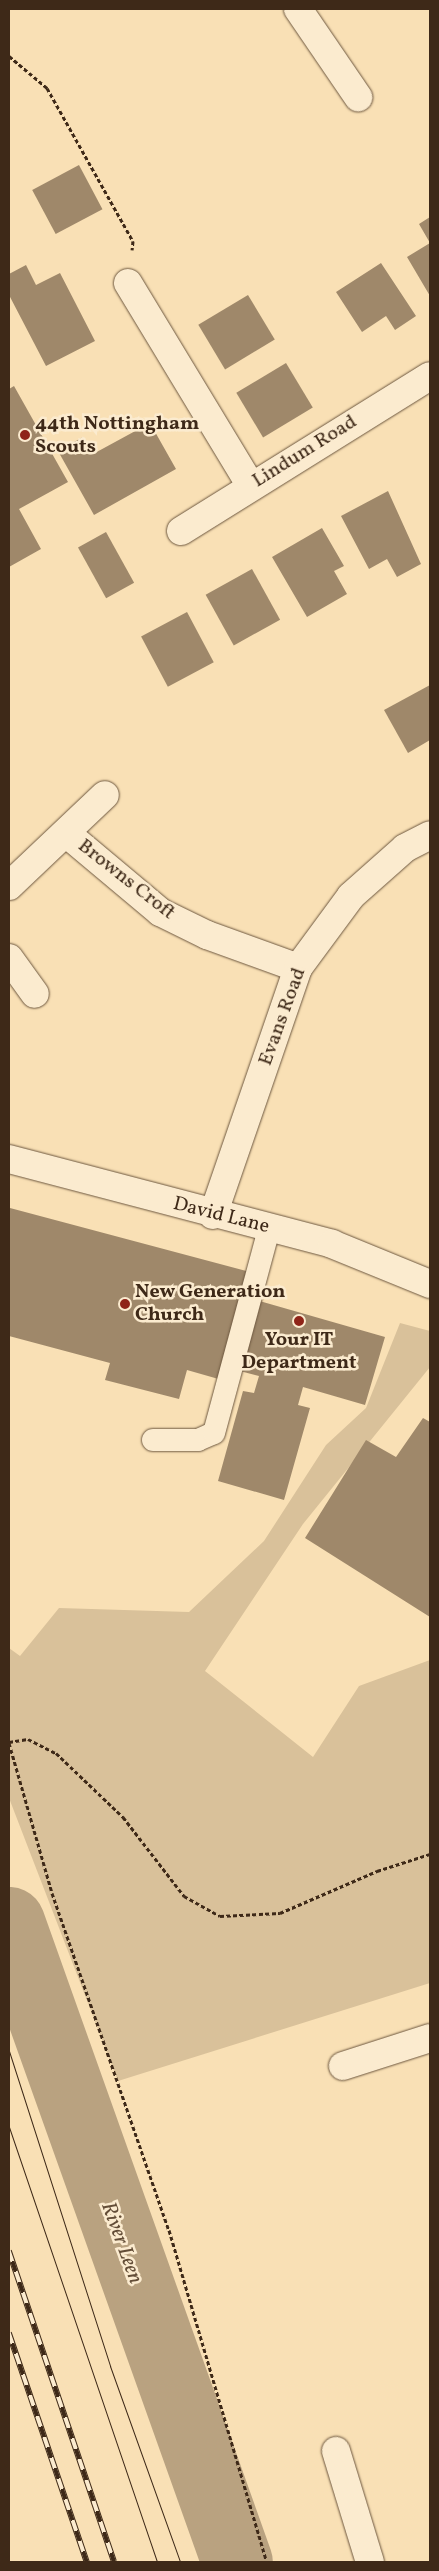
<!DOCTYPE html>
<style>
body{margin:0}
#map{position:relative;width:439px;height:2571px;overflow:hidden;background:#f9e0b5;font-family:Vollkorn,serif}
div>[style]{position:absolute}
.green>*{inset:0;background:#d9c19a}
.river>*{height:71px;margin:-35.5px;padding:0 35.5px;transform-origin:35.5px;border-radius:35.5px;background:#b9a280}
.building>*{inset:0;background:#9f886a;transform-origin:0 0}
.path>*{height:3px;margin-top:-1.5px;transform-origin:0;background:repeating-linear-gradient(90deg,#3e2918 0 4px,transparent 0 6.5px)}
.roads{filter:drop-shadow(0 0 1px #6d573f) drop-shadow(0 0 1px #6d573f)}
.service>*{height:22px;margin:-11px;padding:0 11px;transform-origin:11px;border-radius:11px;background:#fbebcf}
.minor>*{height:28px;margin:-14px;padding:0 14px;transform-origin:14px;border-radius:14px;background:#fbebcf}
.secondary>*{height:28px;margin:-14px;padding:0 14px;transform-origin:14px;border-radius:14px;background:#fbebcf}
.tram>*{height:1px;margin:-0.5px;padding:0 0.5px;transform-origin:0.5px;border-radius:0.5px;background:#3e2918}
.rail>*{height:5.5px;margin-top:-2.75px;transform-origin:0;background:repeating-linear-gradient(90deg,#fbebcf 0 11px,#3e2918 0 22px);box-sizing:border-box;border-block:1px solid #3e2918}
.dots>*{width:14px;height:14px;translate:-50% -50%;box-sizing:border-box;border:2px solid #fbebcf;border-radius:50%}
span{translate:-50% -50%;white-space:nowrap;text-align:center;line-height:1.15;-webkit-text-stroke:5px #fbebcf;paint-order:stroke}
.poi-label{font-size:20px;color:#3e2918;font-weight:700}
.left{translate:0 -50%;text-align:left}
.street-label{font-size:20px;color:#3e2918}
.water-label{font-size:21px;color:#634d37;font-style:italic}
.frame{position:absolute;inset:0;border:10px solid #3e2918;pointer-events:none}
</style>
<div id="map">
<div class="green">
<i style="clip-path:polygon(400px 1323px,430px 1331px,430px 1367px,303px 1524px,205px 1671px,313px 1757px,359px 1686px,430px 1660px,430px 1983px,118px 2081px,9px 1798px,9px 1648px,20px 1656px,59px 1608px,189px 1612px,264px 1541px,326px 1445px,366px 1408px)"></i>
</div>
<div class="river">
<i style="left:9px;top:1922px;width:679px;rotate:70.39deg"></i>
</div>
<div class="building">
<i style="left:79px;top:165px;width:50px;height:53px;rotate:62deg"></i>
<i style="clip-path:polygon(430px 217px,430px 296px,407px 257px,430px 243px,419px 224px)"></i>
<i style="clip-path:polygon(381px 263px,416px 316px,395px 330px,386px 316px,362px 332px,336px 292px)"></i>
<i style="clip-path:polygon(26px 265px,36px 285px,60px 273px,95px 341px,46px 366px,9px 295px,9px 274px)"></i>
<i style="left:248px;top:295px;width:52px;height:58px;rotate:59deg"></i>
<i style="left:286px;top:363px;width:52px;height:58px;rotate:59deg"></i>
<i style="clip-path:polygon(14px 386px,68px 482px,19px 509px,41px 549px,9px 567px,9px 389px)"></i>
<i style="clip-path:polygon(150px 423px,176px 469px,94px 515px,58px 451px,83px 437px,93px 454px)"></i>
<i style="clip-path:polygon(388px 491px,421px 564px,397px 577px,387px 559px,369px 569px,341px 516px)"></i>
<i style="clip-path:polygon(322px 528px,344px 566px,334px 571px,347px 594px,307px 617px,272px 557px)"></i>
<i style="left:106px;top:532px;width:58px;height:32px;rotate:61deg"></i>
<i style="left:252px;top:569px;width:58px;height:53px;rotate:61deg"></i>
<i style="left:187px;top:612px;width:57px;height:52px;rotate:62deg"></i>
<i style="clip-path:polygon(430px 685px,430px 740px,408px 753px,384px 710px)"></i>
<i style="clip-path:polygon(10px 1208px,250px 1272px,222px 1380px,187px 1370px,179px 1399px,105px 1380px,110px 1363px,9px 1336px)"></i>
<i style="clip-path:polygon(256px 1300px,385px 1337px,365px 1405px,303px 1387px,298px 1405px,310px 1408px,284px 1500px,218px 1481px,243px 1391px,254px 1393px,259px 1376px,236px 1370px)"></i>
<i style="clip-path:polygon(423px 1418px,430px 1422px,430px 1617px,305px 1538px,366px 1440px,396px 1457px)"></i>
</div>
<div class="path">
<i style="left:9px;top:56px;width:50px;rotate:40.1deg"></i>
<i style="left:47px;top:88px;width:176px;rotate:60.7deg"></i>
<i style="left:133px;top:241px;width:9px;rotate:96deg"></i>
<i style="left:9px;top:1742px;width:19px;rotate:-9deg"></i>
<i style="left:28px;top:1739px;width:31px;rotate:27deg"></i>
<i style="left:56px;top:1753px;width:93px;rotate:43.7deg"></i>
<i style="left:123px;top:1817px;width:100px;rotate:52.3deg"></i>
<i style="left:184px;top:1896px;width:41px;rotate:29.1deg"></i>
<i style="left:220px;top:1916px;width:60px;rotate:-2.9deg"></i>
<i style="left:280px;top:1913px;width:106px;rotate:-23.4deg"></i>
<i style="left:377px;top:1871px;width:56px;rotate:-17.8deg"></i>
<i style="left:9px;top:1743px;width:156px;rotate:74deg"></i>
<i style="left:52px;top:1893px;width:357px;rotate:70.9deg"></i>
<i style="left:169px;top:2230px;width:346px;rotate:73.6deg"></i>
</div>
<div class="roads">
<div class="service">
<i style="left:153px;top:1440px;width:45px"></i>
<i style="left:198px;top:1440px;width:17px;rotate:-24deg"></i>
<i style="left:214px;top:1433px;width:211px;rotate:-74.9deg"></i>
</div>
<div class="minor">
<i style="left:298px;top:9px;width:107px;rotate:55.7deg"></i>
<i style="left:128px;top:283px;width:237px;rotate:58.8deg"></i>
<i style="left:181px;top:531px;width:293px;rotate:-31.9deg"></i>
<i style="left:66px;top:833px;width:123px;rotate:40deg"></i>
<i style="left:160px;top:912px;width:52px;rotate:26.1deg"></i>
<i style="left:207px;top:935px;width:97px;rotate:19.9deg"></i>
<i style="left:9px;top:886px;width:132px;rotate:-43.5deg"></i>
<i style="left:9px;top:958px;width:44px;rotate:54.2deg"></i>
<i style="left:213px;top:1215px;width:261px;rotate:-71deg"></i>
<i style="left:298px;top:968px;width:89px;rotate:-53.6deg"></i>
<i style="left:351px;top:896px;width:72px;rotate:-41.6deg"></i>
<i style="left:405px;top:848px;width:28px;rotate:-27deg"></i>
<i style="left:343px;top:2066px;width:91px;rotate:-17.8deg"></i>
<i style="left:336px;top:2451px;width:116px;rotate:73deg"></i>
</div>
<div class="secondary">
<i style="left:9px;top:1159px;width:334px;rotate:14.7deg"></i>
<i style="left:332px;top:1244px;width:106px;rotate:22.2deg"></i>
</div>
</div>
<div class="tram">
<i style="left:9px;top:2051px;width:331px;rotate:72.2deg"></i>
<i style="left:110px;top:2366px;width:208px;rotate:70.3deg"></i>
<i style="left:9px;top:2127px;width:459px;rotate:71.2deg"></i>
</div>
<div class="rail">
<i style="left:9px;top:2251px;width:328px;rotate:71.3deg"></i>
<i style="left:9px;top:2333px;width:242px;rotate:71.2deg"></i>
</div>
<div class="dots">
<i style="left:25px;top:435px;background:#8f2418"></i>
<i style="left:125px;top:1304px;background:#8f2418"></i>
<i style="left:299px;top:1321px;background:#8f2418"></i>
</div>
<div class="poi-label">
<span class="left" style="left:35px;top:436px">44th Nottingham<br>Scouts</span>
<span class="left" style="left:135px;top:1304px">New Generation<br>Church</span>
<span style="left:299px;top:1352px">Your IT<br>Department</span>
</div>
<div class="street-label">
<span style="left:305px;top:452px;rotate:-32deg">Lindum Road</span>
<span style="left:126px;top:880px;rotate:38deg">Browns Croft</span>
<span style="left:283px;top:1017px;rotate:-70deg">Evans Road</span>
<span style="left:221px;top:1216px;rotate:14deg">David Lane</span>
</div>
<div class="water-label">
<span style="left:121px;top:2243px;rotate:70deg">River Leen</span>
</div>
<div class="frame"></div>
</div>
